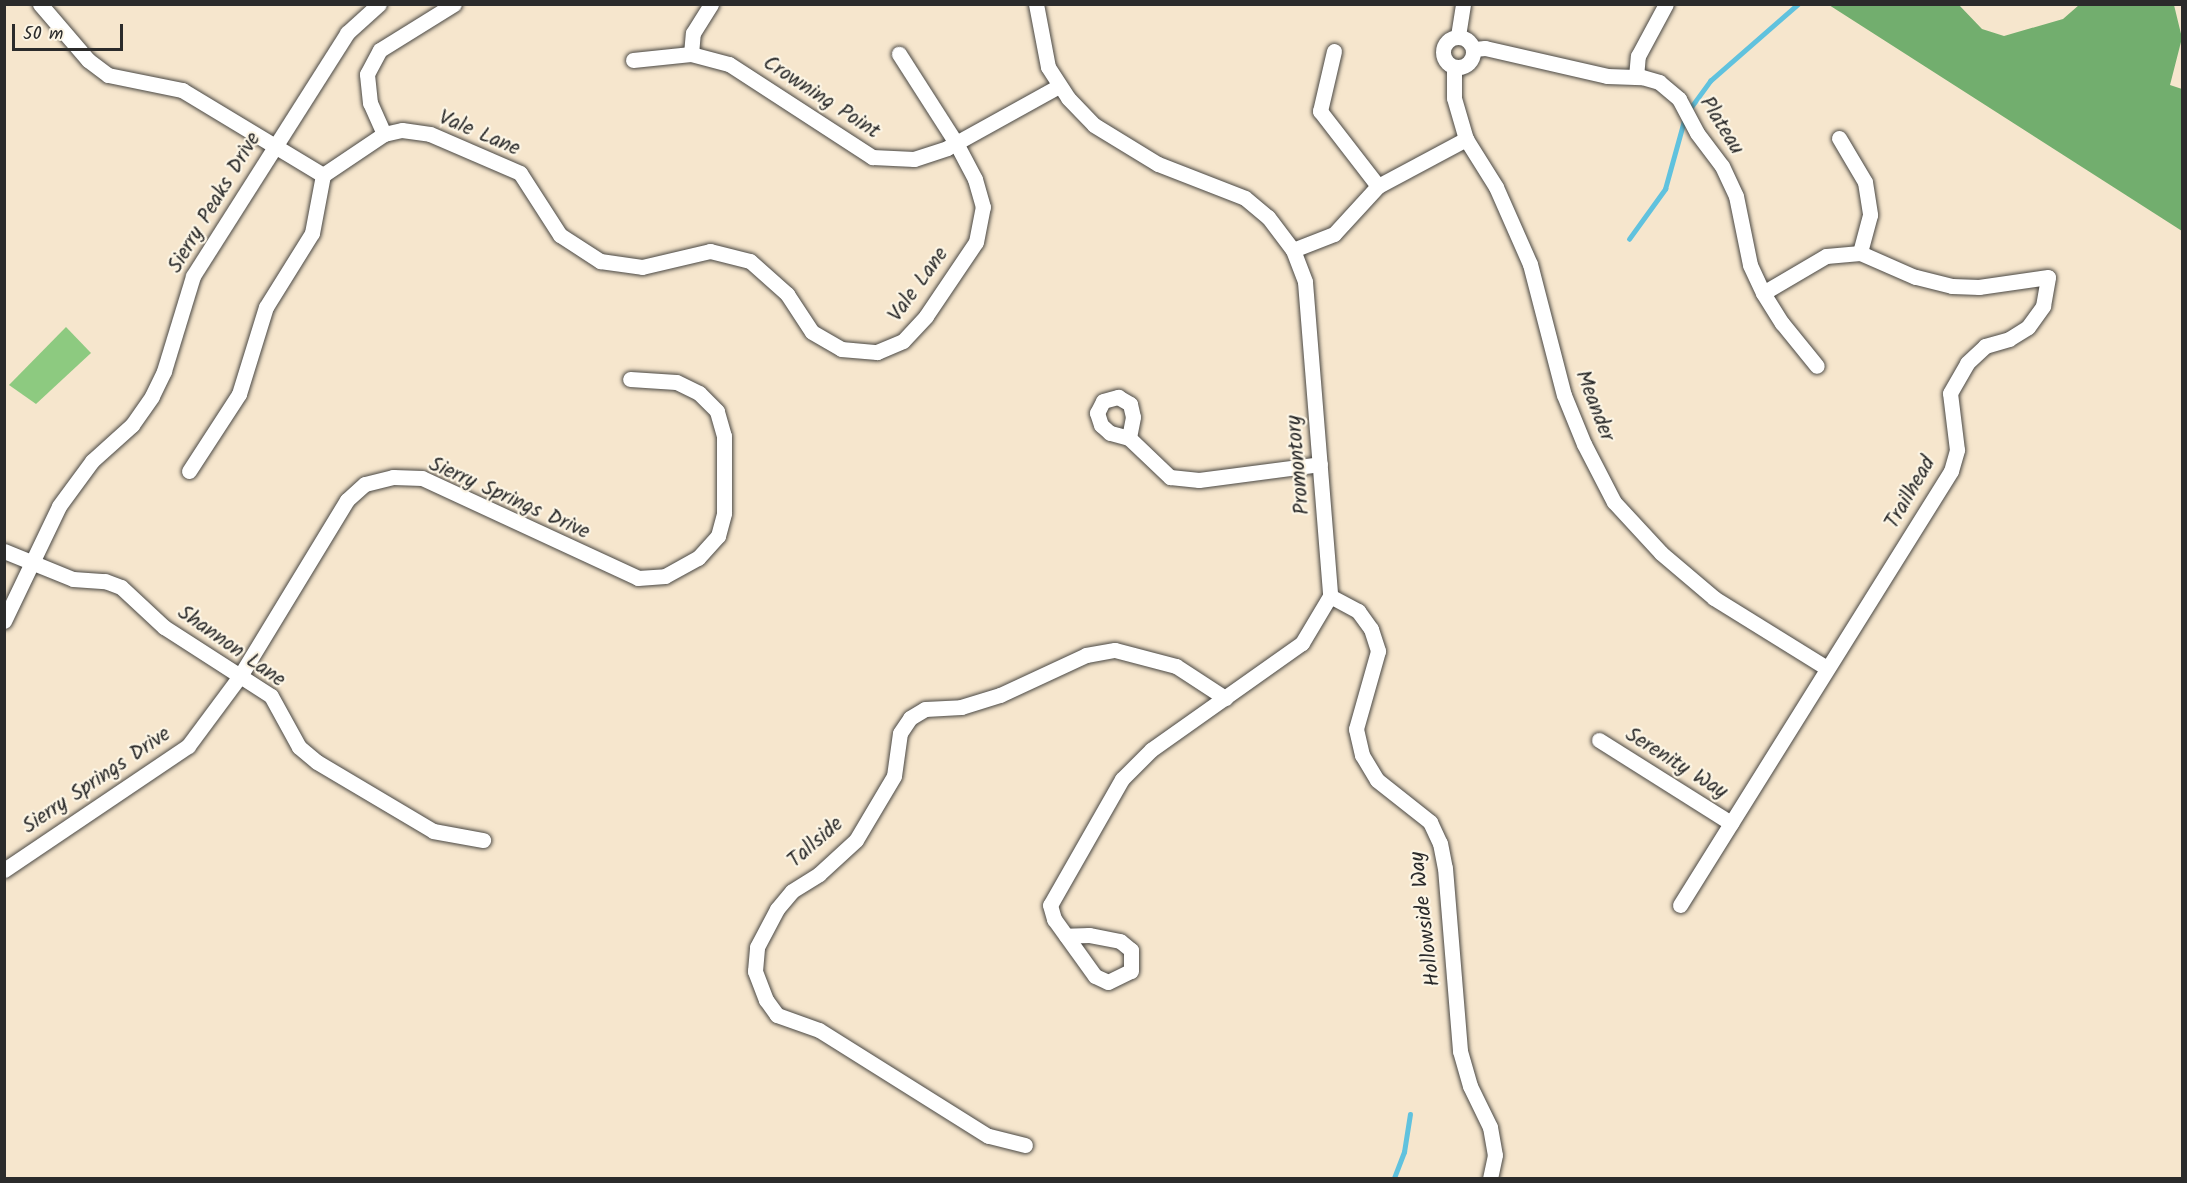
<!DOCTYPE html>
<style>
body{margin:0}
#map{position:relative;width:2187px;height:1183px;overflow:hidden;background:#f6e6cd;font-family:Kalam,sans-serif}
div>[style]{position:absolute}
.green>*{inset:0;background:#8dca80}
.forest>*{inset:0;background:#72ae6e}
.stream>*{height:4.5px;margin:-2.25px;padding:0 2.25px;transform-origin:2.25px;border-radius:2.25px;background:#60c2de}
.roads{filter:drop-shadow(0 0 2px #494743) drop-shadow(0 0 2px #494743)}
.street>*{height:15px;margin:-7.5px;padding:0 7.5px;transform-origin:7.5px;border-radius:7.5px;background:#fff}
.street>.ring{margin:-7.5px;padding:0;box-sizing:content-box;background:none;border:15px solid #fff;border-radius:50%}
span{translate:-50% -50%;white-space:nowrap;text-align:center;line-height:1.15;-webkit-text-stroke:4.5px #fcf5e5;paint-order:stroke}
.street-label{font-size:21px;color:#2b2b2b}
.frame{position:absolute;inset:0;border:6px solid #2b2b2b;pointer-events:none}
.scale{position:absolute;left:12px;top:24px;width:111px;height:27px;box-sizing:border-box;border:3px solid #2b2b2b;border-top:0;padding-left:8px;font-size:18px;line-height:21px;white-space:nowrap;color:#2b2b2b;-webkit-text-stroke:4px #fcf5e5;paint-order:stroke}
</style>
<div id="map">
<div class="green">
<i style="clip-path:polygon(66px 327px,91px 353px,36px 404px,9px 385px)"></i>
</div>
<div class="forest">
<i style="clip-path:polygon(1829px 5px,1959px 5px,1982px 29px,2004px 36px,2063px 19px,2079px 5px,2174px 5px,2182px 38px,2170px 85px,2182px 89px,2182px 231px)"></i>
</div>
<div class="stream">
<i style="left:1689px;top:110px;width:36px;rotate:-54deg"></i>
<i style="left:1710px;top:81px;width:117px;rotate:-41.2deg"></i>
<i style="left:1629px;top:239px;width:62px;rotate:-54.2deg"></i>
<i style="left:1665px;top:189px;width:75px;rotate:-74.5deg"></i>
<i style="left:1394px;top:1178px;width:28px;rotate:-69deg"></i>
<i style="left:1404px;top:1152px;width:38px;rotate:-81deg"></i>
</div>
<div class="roads">
<div class="street">
<i style="left:40px;top:4px;width:74px;rotate:49.4deg"></i>
<i style="left:88px;top:60px;width:25px;rotate:37deg"></i>
<i style="left:108px;top:75px;width:76px;rotate:11.5deg"></i>
<i style="left:182px;top:90px;width:165px;rotate:31.1deg"></i>
<i style="left:1036px;top:4px;width:64px;rotate:79.2deg"></i>
<i style="left:1048px;top:67px;width:37px;rotate:57deg"></i>
<i style="left:1068px;top:98px;width:37px;rotate:46deg"></i>
<i style="left:1094px;top:125px;width:75px;rotate:31.4deg"></i>
<i style="left:1158px;top:164px;width:93px;rotate:21.3deg"></i>
<i style="left:1245px;top:198px;width:30px;rotate:40deg"></i>
<i style="left:1268px;top:217px;width:41px;rotate:52.9deg"></i>
<i style="left:1293px;top:250px;width:34px;rotate:69deg"></i>
<i style="left:1305px;top:282px;width:315px;rotate:85.4deg"></i>
<i style="left:1330px;top:596px;width:55px;rotate:120.8deg"></i>
<i style="left:1302px;top:643px;width:185px;rotate:144.7deg"></i>
<i style="left:1151px;top:750px;width:41px;rotate:135deg"></i>
<i style="left:1122px;top:779px;width:145px;rotate:119.7deg"></i>
<i style="left:1050px;top:905px;width:15px;rotate:74deg"></i>
<i style="left:1054px;top:919px;width:70px;rotate:54.3deg"></i>
<i style="left:1095px;top:976px;width:14px;rotate:25deg"></i>
<i style="left:1108px;top:982px;width:25px;rotate:-26deg"></i>
<i style="left:1131px;top:971px;width:21px;rotate:-90deg"></i>
<i style="left:1131px;top:950px;width:14px;rotate:-141deg"></i>
<i style="left:1120px;top:941px;width:32px;rotate:-169deg"></i>
<i style="left:1089px;top:935px;width:23px;rotate:178deg"></i>
<i style="left:1458px;top:36px;width:32px;rotate:-81deg"></i>
<i class="ring" style="left:1443px;top:37px;width:15px;height:15px"></i>
<i style="left:1474px;top:49px;width:11px;rotate:-5deg"></i>
<i style="left:1485px;top:48px;width:125px;rotate:12.9deg"></i>
<i style="left:1607px;top:76px;width:35px;rotate:2deg"></i>
<i style="left:1642px;top:77px;width:18px;rotate:16deg"></i>
<i style="left:1659px;top:82px;width:26px;rotate:40deg"></i>
<i style="left:1679px;top:99px;width:38px;rotate:62deg"></i>
<i style="left:1697px;top:133px;width:41px;rotate:52.9deg"></i>
<i style="left:1722px;top:166px;width:33px;rotate:65deg"></i>
<i style="left:1736px;top:196px;width:70px;rotate:78.5deg"></i>
<i style="left:1750px;top:265px;width:31px;rotate:65deg"></i>
<i style="left:1763px;top:293px;width:36px;rotate:58deg"></i>
<i style="left:1782px;top:323px;width:55px;rotate:50.9deg"></i>
<i style="left:1334px;top:51px;width:62px;rotate:103.1deg"></i>
<i style="left:1320px;top:111px;width:95px;rotate:52.3deg"></i>
<i style="left:691px;top:54px;width:21px;rotate:-85deg"></i>
<i style="left:693px;top:33px;width:34px;rotate:-58deg"></i>
<i style="left:633px;top:60px;width:58px;rotate:-5.9deg"></i>
<i style="left:691px;top:54px;width:39px;rotate:15deg"></i>
<i style="left:729px;top:64px;width:171px;rotate:33deg"></i>
<i style="left:872px;top:157px;width:42px;rotate:2.7deg"></i>
<i style="left:914px;top:159px;width:35px;rotate:-18deg"></i>
<i style="left:947px;top:148px;width:128px;rotate:-29deg"></i>
<i style="left:1454px;top:68px;width:30px;rotate:90deg"></i>
<i style="left:1454px;top:98px;width:43px;rotate:73.7deg"></i>
<i style="left:1466px;top:139px;width:57px;rotate:58deg"></i>
<i style="left:1496px;top:187px;width:84px;rotate:66.2deg"></i>
<i style="left:1530px;top:264px;width:135px;rotate:75.5deg"></i>
<i style="left:1564px;top:395px;width:53px;rotate:67.8deg"></i>
<i style="left:1584px;top:444px;width:65px;rotate:62.7deg"></i>
<i style="left:1614px;top:502px;width:69px;rotate:47.3deg"></i>
<i style="left:1661px;top:553px;width:70px;rotate:40.3deg"></i>
<i style="left:1714px;top:598px;width:133px;rotate:31.8deg"></i>
<i style="left:1636px;top:77px;width:21px;rotate:-85deg"></i>
<i style="left:1638px;top:56px;width:59px;rotate:-61.7deg"></i>
<i style="left:384px;top:134px;width:34px;rotate:-114deg"></i>
<i style="left:370px;top:103px;width:29px;rotate:-96deg"></i>
<i style="left:367px;top:74px;width:27px;rotate:-62deg"></i>
<i style="left:380px;top:50px;width:87px;rotate:-31.9deg"></i>
<i style="left:1839px;top:138px;width:51px;rotate:59.4deg"></i>
<i style="left:1865px;top:182px;width:33px;rotate:81deg"></i>
<i style="left:1870px;top:215px;width:39px;rotate:105deg"></i>
<i style="left:1293px;top:250px;width:44px;rotate:-21.3deg"></i>
<i style="left:1334px;top:234px;width:65px;rotate:-47.5deg"></i>
<i style="left:1378px;top:186px;width:100px;rotate:-28.1deg"></i>
<i style="left:1129px;top:438px;width:20px;rotate:-165deg"></i>
<i style="left:1110px;top:433px;width:12px;rotate:-138deg"></i>
<i style="left:1101px;top:425px;width:13px;rotate:-108deg"></i>
<i style="left:1097px;top:413px;width:13px;rotate:-63deg"></i>
<i style="left:1103px;top:401px;width:16px;rotate:-15deg"></i>
<i style="left:1118px;top:397px;width:14px;rotate:30deg"></i>
<i style="left:1130px;top:404px;width:13px;rotate:77deg"></i>
<i style="left:1133px;top:417px;width:21px;rotate:101deg"></i>
<i style="left:1129px;top:438px;width:57px;rotate:43.6deg"></i>
<i style="left:1170px;top:477px;width:29px;rotate:6deg"></i>
<i style="left:1199px;top:480px;width:122px;rotate:-7.5deg"></i>
<i style="left:189px;top:471px;width:92px;rotate:-57deg"></i>
<i style="left:239px;top:394px;width:91px;rotate:-72.8deg"></i>
<i style="left:266px;top:307px;width:87px;rotate:-58.1deg"></i>
<i style="left:312px;top:233px;width:59px;rotate:-79.3deg"></i>
<i style="left:323px;top:175px;width:73px;rotate:-33.9deg"></i>
<i style="left:384px;top:134px;width:18px;rotate:-13deg"></i>
<i style="left:402px;top:130px;width:28px;rotate:8deg"></i>
<i style="left:430px;top:134px;width:98px;rotate:23.4deg"></i>
<i style="left:520px;top:173px;width:74px;rotate:57.2deg"></i>
<i style="left:560px;top:235px;width:48px;rotate:33deg"></i>
<i style="left:600px;top:261px;width:42px;rotate:8.1deg"></i>
<i style="left:642px;top:267px;width:70px;rotate:-13.2deg"></i>
<i style="left:710px;top:251px;width:41px;rotate:14deg"></i>
<i style="left:750px;top:261px;width:50px;rotate:41.7deg"></i>
<i style="left:787px;top:294px;width:45px;rotate:56.7deg"></i>
<i style="left:812px;top:332px;width:34px;rotate:30deg"></i>
<i style="left:841px;top:349px;width:36px;rotate:5deg"></i>
<i style="left:877px;top:352px;width:28px;rotate:-23deg"></i>
<i style="left:903px;top:341px;width:34px;rotate:-47deg"></i>
<i style="left:926px;top:316px;width:89px;rotate:-56deg"></i>
<i style="left:976px;top:242px;width:36px;rotate:-79deg"></i>
<i style="left:983px;top:207px;width:29px;rotate:-106deg"></i>
<i style="left:975px;top:179px;width:41px;rotate:-117.8deg"></i>
<i style="left:956px;top:143px;width:106px;rotate:-122.6deg"></i>
<i style="left:4px;top:551px;width:74px;rotate:22.1deg"></i>
<i style="left:73px;top:579px;width:32px;rotate:4deg"></i>
<i style="left:105px;top:581px;width:17px;rotate:21deg"></i>
<i style="left:121px;top:587px;width:59px;rotate:42.9deg"></i>
<i style="left:164px;top:627px;width:127px;rotate:32.8deg"></i>
<i style="left:271px;top:696px;width:58px;rotate:61.2deg"></i>
<i style="left:299px;top:747px;width:23px;rotate:40deg"></i>
<i style="left:317px;top:762px;width:135px;rotate:30.7deg"></i>
<i style="left:433px;top:831px;width:51px;rotate:10.2deg"></i>
<i style="left:1330px;top:596px;width:32px;rotate:28deg"></i>
<i style="left:1358px;top:611px;width:22px;rotate:54deg"></i>
<i style="left:1371px;top:629px;width:23px;rotate:72deg"></i>
<i style="left:1378px;top:651px;width:81px;rotate:105.8deg"></i>
<i style="left:1356px;top:729px;width:27px;rotate:77deg"></i>
<i style="left:1362px;top:755px;width:29px;rotate:59deg"></i>
<i style="left:1377px;top:780px;width:68px;rotate:38.4deg"></i>
<i style="left:1430px;top:822px;width:23px;rotate:65deg"></i>
<i style="left:1440px;top:843px;width:25px;rotate:79deg"></i>
<i style="left:1445px;top:868px;width:184px;rotate:85.3deg"></i>
<i style="left:1460px;top:1051px;width:36px;rotate:74deg"></i>
<i style="left:1470px;top:1086px;width:46px;rotate:64deg"></i>
<i style="left:1490px;top:1127px;width:28px;rotate:80deg"></i>
<i style="left:1495px;top:1155px;width:24px;rotate:102deg"></i>
<i style="left:4px;top:621px;width:127px;rotate:-64.4deg"></i>
<i style="left:59px;top:506px;width:56px;rotate:-53.7deg"></i>
<i style="left:92px;top:461px;width:54px;rotate:-42deg"></i>
<i style="left:132px;top:425px;width:35px;rotate:-55deg"></i>
<i style="left:152px;top:396px;width:28px;rotate:-64deg"></i>
<i style="left:164px;top:371px;width:99px;rotate:-73deg"></i>
<i style="left:193px;top:276px;width:288px;rotate:-57.6deg"></i>
<i style="left:347px;top:33px;width:43px;rotate:-42.2deg"></i>
<i style="left:1599px;top:740px;width:156px;rotate:32.2deg"></i>
<i style="left:4px;top:870px;width:222px;rotate:-34deg"></i>
<i style="left:188px;top:746px;width:87px;rotate:-53.4deg"></i>
<i style="left:240px;top:676px;width:206px;rotate:-58.7deg"></i>
<i style="left:347px;top:500px;width:24px;rotate:-42deg"></i>
<i style="left:365px;top:484px;width:29px;rotate:-14deg"></i>
<i style="left:393px;top:477px;width:29px;rotate:2deg"></i>
<i style="left:422px;top:478px;width:238px;rotate:24.8deg"></i>
<i style="left:638px;top:578px;width:27px;rotate:-4deg"></i>
<i style="left:665px;top:576px;width:38px;rotate:-29deg"></i>
<i style="left:698px;top:558px;width:30px;rotate:-48deg"></i>
<i style="left:718px;top:536px;width:24px;rotate:-75deg"></i>
<i style="left:724px;top:513px;width:77px;rotate:-90deg"></i>
<i style="left:724px;top:436px;width:26px;rotate:-106deg"></i>
<i style="left:717px;top:411px;width:25px;rotate:-135deg"></i>
<i style="left:699px;top:393px;width:25px;rotate:-154deg"></i>
<i style="left:676px;top:382px;width:46px;rotate:-176.3deg"></i>
<i style="left:1680px;top:905px;width:512px;rotate:-58.02deg"></i>
<i style="left:1951px;top:471px;width:22px;rotate:-74deg"></i>
<i style="left:1957px;top:450px;width:57px;rotate:-97deg"></i>
<i style="left:1950px;top:393px;width:34px;rotate:-60deg"></i>
<i style="left:1967px;top:363px;width:25px;rotate:-43deg"></i>
<i style="left:1985px;top:346px;width:25px;rotate:-16deg"></i>
<i style="left:2009px;top:339px;width:22px;rotate:-32deg"></i>
<i style="left:2028px;top:327px;width:26px;rotate:-54deg"></i>
<i style="left:2043px;top:306px;width:29px;rotate:-80deg"></i>
<i style="left:2048px;top:277px;width:70px;rotate:171.8deg"></i>
<i style="left:1979px;top:287px;width:27px;rotate:-178deg"></i>
<i style="left:1952px;top:286px;width:38px;rotate:-166deg"></i>
<i style="left:1915px;top:277px;width:60px;rotate:-156.4deg"></i>
<i style="left:1860px;top:253px;width:34px;rotate:175deg"></i>
<i style="left:1826px;top:256px;width:73px;rotate:149.6deg"></i>
<i style="left:1025px;top:1145px;width:38px;rotate:-166deg"></i>
<i style="left:988px;top:1136px;width:199px;rotate:-147.9deg"></i>
<i style="left:819px;top:1030px;width:45px;rotate:-160.3deg"></i>
<i style="left:777px;top:1015px;width:19px;rotate:-126deg"></i>
<i style="left:766px;top:1000px;width:31px;rotate:-111deg"></i>
<i style="left:755px;top:971px;width:24px;rotate:-85deg"></i>
<i style="left:757px;top:947px;width:43px;rotate:-62.2deg"></i>
<i style="left:777px;top:909px;width:23px;rotate:-50deg"></i>
<i style="left:792px;top:891px;width:32px;rotate:-32deg"></i>
<i style="left:819px;top:874px;width:50px;rotate:-42.6deg"></i>
<i style="left:856px;top:840px;width:74px;rotate:-59.3deg"></i>
<i style="left:894px;top:776px;width:43px;rotate:-82.1deg"></i>
<i style="left:900px;top:733px;width:18px;rotate:-56deg"></i>
<i style="left:910px;top:718px;width:17px;rotate:-31deg"></i>
<i style="left:925px;top:709px;width:36px;rotate:-3deg"></i>
<i style="left:961px;top:707px;width:41px;rotate:-17.1deg"></i>
<i style="left:1000px;top:695px;width:95px;rotate:-24.9deg"></i>
<i style="left:1086px;top:655px;width:29px;rotate:-10deg"></i>
<i style="left:1115px;top:650px;width:63px;rotate:14.7deg"></i>
<i style="left:1176px;top:666px;width:59px;rotate:33.1deg"></i>
</div>
</div>
<div class="street-label">
<span style="left:821px;top:98px;rotate:33deg">Crowning Point</span>
<span style="left:1721px;top:126px;rotate:58deg">Plateau</span>
<span style="left:479px;top:134px;rotate:23deg">Vale Lane</span>
<span style="left:215px;top:203px;rotate:-59deg">Sierry Peaks Drive</span>
<span style="left:919px;top:285px;rotate:-54deg">Vale Lane</span>
<span style="left:1594px;top:406px;rotate:69deg">Meander</span>
<span style="left:1299px;top:465px;rotate:-95deg">Promontory</span>
<span style="left:1911px;top:493px;rotate:-60deg">Trailhead</span>
<span style="left:509px;top:499px;rotate:24deg">Sierry Springs Drive</span>
<span style="left:231px;top:647px;rotate:35deg">Shannon Lane</span>
<span style="left:1676px;top:764px;rotate:32deg">Serenity Way</span>
<span style="left:97px;top:781px;rotate:-34deg">Sierry Springs Drive</span>
<span style="left:816px;top:843px;rotate:-41deg">Tallside</span>
<span style="left:1426px;top:919px;rotate:-97deg">Hollowside Way</span>
</div>
<div class="frame"></div>
<div class="scale">50 m</div>
</div>
